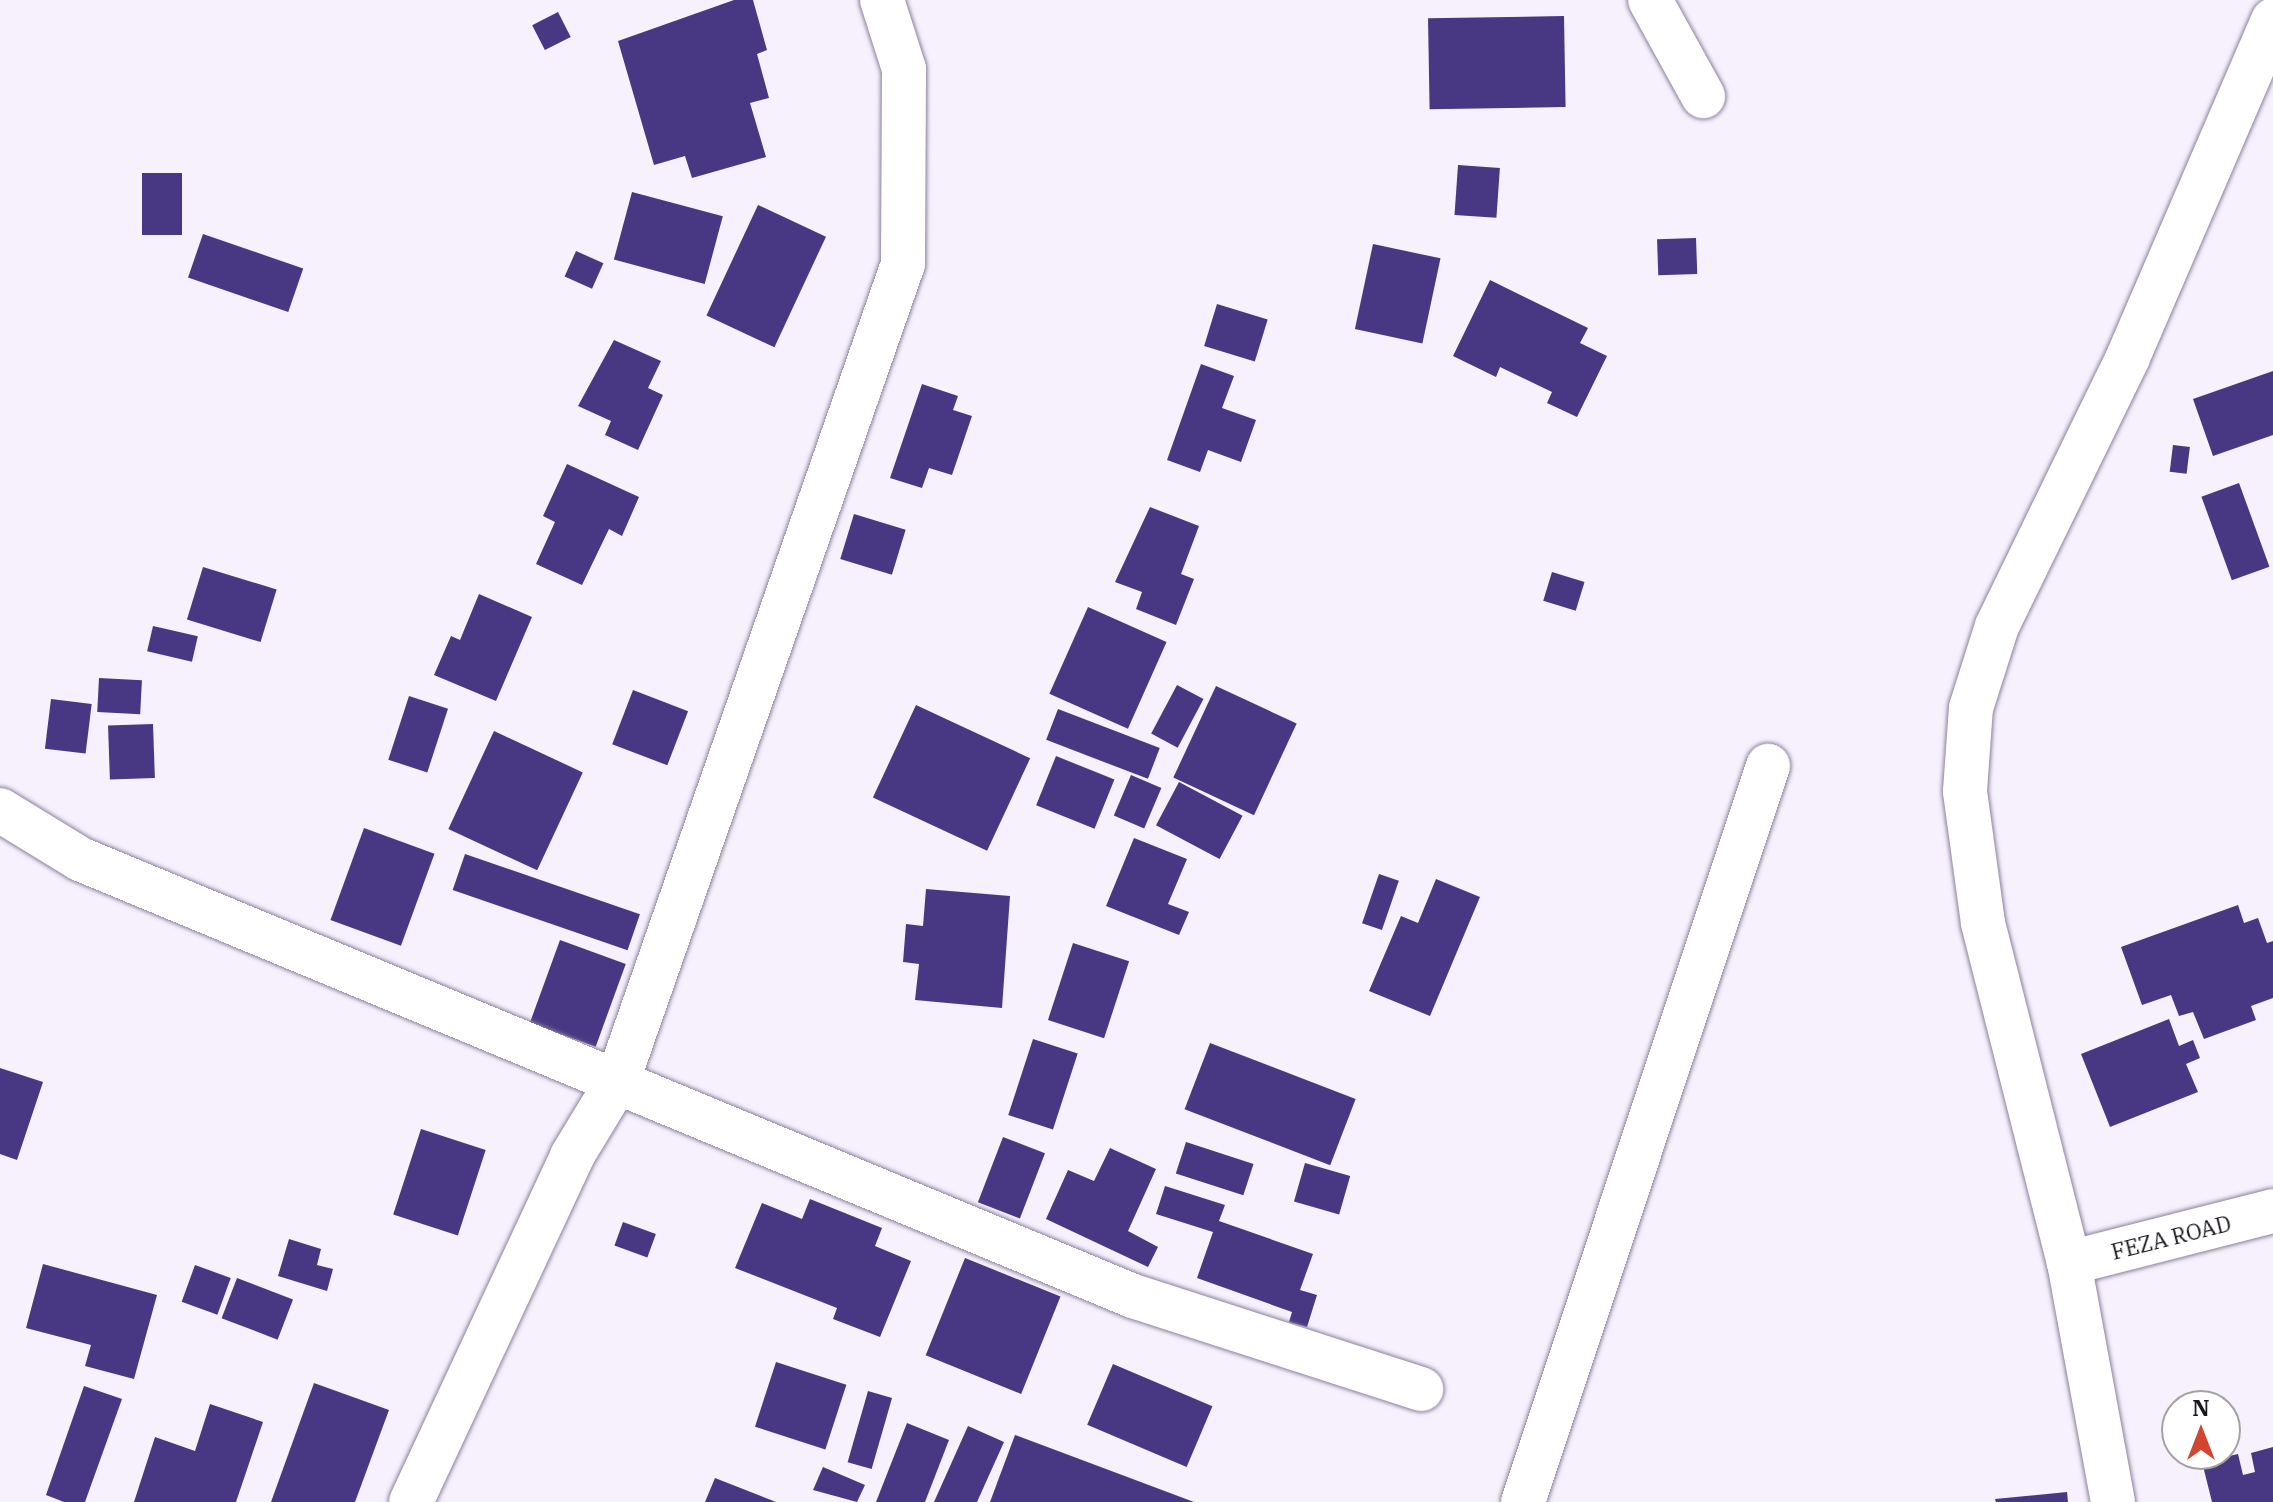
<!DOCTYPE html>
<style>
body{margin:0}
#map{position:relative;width:2273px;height:1502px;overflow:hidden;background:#f7f1fe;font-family:"IBM Plex Serif",serif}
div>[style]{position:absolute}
.building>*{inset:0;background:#483783;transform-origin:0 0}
.roads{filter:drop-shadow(0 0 2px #8d809c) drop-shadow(0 0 2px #8d809c)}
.minor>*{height:44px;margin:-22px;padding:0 22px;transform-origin:22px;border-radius:22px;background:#fff}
span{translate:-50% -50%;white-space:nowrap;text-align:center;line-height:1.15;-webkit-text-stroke:8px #fff;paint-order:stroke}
.street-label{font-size:22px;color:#19141e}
.north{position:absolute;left:2161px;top:1390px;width:80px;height:80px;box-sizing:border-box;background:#fff;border:2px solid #a3a1a5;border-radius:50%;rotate:0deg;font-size:22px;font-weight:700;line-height:32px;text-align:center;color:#19141e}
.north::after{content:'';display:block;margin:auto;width:28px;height:36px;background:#d24631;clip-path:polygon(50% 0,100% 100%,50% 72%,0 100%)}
</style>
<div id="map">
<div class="building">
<i style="clip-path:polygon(734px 0,753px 0,767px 50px,757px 54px,769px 98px,750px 103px,766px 157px,692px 178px,685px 156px,654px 165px,618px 41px)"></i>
<i style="left:558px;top:12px;width:28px;height:29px;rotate:63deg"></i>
<i style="left:1564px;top:16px;width:91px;height:136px;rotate:89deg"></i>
<i style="left:1458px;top:165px;width:42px;height:50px;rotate:4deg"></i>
<i style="left:142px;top:173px;width:40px;height:62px"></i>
<i style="left:632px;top:192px;width:94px;height:70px;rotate:15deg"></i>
<i style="left:758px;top:205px;width:75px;height:122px;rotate:25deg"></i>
<i style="left:203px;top:234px;width:106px;height:46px;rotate:19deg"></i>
<i style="left:1696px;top:238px;width:36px;height:39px;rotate:88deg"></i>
<i style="left:1373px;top:244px;width:69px;height:87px;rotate:12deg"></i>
<i style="left:576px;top:251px;width:30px;height:28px;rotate:24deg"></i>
<i style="clip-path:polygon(1490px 280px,1588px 328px,1580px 343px,1607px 356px,1577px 417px,1547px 403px,1552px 392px,1500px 367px,1496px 377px,1453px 356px)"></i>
<i style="left:1217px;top:304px;width:53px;height:44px;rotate:17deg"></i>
<i style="clip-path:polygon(614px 340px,661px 361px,648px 388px,663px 395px,638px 450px,605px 435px,611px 421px,578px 406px)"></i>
<i style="clip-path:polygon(1201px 364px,1234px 376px,1222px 408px,1256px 420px,1241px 462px,1208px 450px,1200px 472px,1167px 460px)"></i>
<i style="clip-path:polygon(2273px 371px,2273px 435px,2213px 456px,2193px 399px)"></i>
<i style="clip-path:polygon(922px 384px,958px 396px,953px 410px,972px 416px,952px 475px,929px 468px,922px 488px,890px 478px)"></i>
<i style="left:2173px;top:445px;width:17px;height:27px;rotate:7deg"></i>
<i style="clip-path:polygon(567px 464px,639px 497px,622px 536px,609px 529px,582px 585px,536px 564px,555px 522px,543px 516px)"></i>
<i style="left:2239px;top:483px;width:89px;height:40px;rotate:70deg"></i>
<i style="clip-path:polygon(1150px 507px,1199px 526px,1181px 574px,1194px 579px,1176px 625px,1136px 609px,1142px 592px,1115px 582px)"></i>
<i style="left:854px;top:514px;width:54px;height:47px;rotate:17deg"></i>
<i style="left:203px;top:567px;width:77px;height:55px;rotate:17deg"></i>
<i style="left:1552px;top:572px;width:34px;height:30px;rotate:17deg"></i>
<i style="clip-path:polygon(479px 594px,532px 617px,496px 701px,434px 675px,451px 636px,460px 640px)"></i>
<i style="left:1088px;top:607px;width:86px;height:95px;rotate:24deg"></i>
<i style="left:153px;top:626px;width:46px;height:26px;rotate:13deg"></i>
<i style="left:99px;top:678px;width:43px;height:34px;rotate:3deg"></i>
<i style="left:1177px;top:685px;width:30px;height:55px;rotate:28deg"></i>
<i style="left:1216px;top:686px;width:89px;height:101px;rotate:25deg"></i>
<i style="left:633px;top:690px;width:59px;height:58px;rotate:21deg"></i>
<i style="left:409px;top:696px;width:41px;height:67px;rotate:18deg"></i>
<i style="left:51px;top:699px;width:41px;height:50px;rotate:7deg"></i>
<i style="left:916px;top:705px;width:126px;height:102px;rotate:25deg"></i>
<i style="left:1058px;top:709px;width:109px;height:33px;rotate:21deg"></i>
<i style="left:153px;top:724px;width:54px;height:45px;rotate:88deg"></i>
<i style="left:494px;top:731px;width:98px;height:108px;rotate:25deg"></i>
<i style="left:1056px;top:756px;width:63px;height:53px;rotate:22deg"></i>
<i style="left:1131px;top:775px;width:33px;height:44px;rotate:23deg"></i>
<i style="left:1179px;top:782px;width:72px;height:49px;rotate:28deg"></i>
<i style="left:364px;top:828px;width:75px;height:98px;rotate:20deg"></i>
<i style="clip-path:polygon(1134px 838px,1187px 859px,1168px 904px,1189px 912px,1179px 935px,1106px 906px)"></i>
<i style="left:465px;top:854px;width:185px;height:38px;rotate:19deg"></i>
<i style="left:1379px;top:874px;width:21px;height:52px;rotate:19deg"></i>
<i style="clip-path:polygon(1436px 879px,1480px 897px,1430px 1016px,1369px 991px,1401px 916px,1418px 923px)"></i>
<i style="clip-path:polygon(926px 889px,1010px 896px,1002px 1008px,915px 1000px,919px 964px,903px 962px,906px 924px,923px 926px)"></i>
<i style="clip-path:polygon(2238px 905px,2244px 923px,2258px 918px,2267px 943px,2273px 941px,2273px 998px,2251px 1006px,2256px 1020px,2204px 1039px,2193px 1012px,2179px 1016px,2171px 995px,2142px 1005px,2121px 947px)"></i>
<i style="left:560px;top:940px;width:70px;height:88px;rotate:20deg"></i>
<i style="left:1073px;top:943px;width:59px;height:81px;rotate:18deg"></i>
<i style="clip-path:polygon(2169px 1019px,2179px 1046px,2193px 1040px,2200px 1058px,2186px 1064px,2198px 1092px,2110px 1127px,2081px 1054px)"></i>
<i style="left:1033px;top:1039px;width:47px;height:80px;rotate:18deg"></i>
<i style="left:1210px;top:1043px;width:156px;height:71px;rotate:21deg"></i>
<i style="clip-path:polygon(0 1068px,43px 1082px,17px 1160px,0 1154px)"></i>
<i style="left:421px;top:1129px;width:68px;height:90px;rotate:18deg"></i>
<i style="left:1003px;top:1137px;width:45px;height:70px;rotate:21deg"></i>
<i style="left:1186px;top:1142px;width:71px;height:33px;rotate:18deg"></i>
<i style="clip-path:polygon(1110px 1148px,1156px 1169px,1128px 1231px,1158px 1247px,1148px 1267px,1046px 1219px,1068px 1170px,1094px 1181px)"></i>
<i style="left:1305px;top:1163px;width:47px;height:40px;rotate:16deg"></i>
<i style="clip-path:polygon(1165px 1186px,1225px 1205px,1219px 1221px,1313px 1254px,1300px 1290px,1317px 1295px,1307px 1327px,1289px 1322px,1292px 1312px,1197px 1278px,1213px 1232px,1156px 1214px)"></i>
<i style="clip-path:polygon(810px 1199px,882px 1228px,875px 1246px,911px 1261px,880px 1337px,833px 1319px,837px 1308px,735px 1268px,762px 1203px,802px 1219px)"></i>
<i style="left:623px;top:1222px;width:35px;height:25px;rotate:20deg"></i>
<i style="clip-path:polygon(289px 1239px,321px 1249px,317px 1265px,333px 1269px,327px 1291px,278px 1276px)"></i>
<i style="left:965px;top:1258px;width:103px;height:105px;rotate:22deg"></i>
<i style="clip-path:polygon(43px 1264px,157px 1295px,134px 1379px,85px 1366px,91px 1345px,26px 1328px)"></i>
<i style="left:195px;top:1265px;width:38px;height:39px;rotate:20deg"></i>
<i style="left:237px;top:1278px;width:60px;height:43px;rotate:21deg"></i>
<i style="left:776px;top:1362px;width:74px;height:68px;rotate:18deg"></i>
<i style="left:1113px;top:1364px;width:108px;height:66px;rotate:23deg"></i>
<i style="clip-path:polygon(314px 1383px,389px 1410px,355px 1502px,271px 1502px)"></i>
<i style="clip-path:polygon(84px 1386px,122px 1399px,85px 1502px,64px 1502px,46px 1495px)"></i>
<i style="left:868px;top:1391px;width:25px;height:74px;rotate:16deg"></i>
<i style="clip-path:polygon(210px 1404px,263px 1422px,236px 1502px,134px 1502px,155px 1437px,195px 1451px)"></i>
<i style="clip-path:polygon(907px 1423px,949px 1440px,925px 1502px,876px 1502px)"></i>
<i style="clip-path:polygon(968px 1426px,1004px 1442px,977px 1502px,934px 1502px)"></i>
<i style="clip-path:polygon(1015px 1435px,1194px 1502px,990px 1502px)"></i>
<i style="clip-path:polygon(2273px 1447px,2273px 1502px,2212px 1502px,2202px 1462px,2238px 1454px,2243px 1475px,2255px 1472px,2251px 1453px)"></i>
<i style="clip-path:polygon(823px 1467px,865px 1485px,857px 1502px,813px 1490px)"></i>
<i style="clip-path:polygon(715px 1478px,776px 1502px,705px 1502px)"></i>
<i style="clip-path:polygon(2067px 1492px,2068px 1502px,1996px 1502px,1995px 1499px)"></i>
</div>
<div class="roads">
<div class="minor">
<i style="left:1650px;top:0;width:110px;rotate:61.1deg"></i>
<i style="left:0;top:810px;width:94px;rotate:31.5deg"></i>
<i style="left:80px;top:859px;width:1140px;rotate:22.54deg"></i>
<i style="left:1133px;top:1296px;width:303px;rotate:17.9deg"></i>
<i style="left:2069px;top:1263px;width:211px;rotate:-14.3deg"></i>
<i style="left:411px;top:1502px;width:382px;rotate:-65deg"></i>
<i style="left:572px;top:1156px;width:89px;rotate:-58.8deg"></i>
<i style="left:618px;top:1080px;width:864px;rotate:-70.75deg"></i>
<i style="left:903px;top:264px;width:195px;rotate:-89.7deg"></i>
<i style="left:904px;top:69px;width:72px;rotate:-107.7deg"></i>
<i style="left:1523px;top:1502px;width:776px;rotate:-71.59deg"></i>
<i style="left:2113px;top:1502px;width:243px;rotate:-100.4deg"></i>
<i style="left:2069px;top:1263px;width:351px;rotate:-104.2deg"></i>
<i style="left:1983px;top:923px;width:133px;rotate:-97.8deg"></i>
<i style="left:1965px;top:791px;width:83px;rotate:-85.9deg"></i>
<i style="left:1971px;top:708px;width:86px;rotate:-72.4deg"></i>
<i style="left:1997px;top:626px;width:299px;rotate:-64deg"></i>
<i style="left:2128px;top:357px;width:367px;rotate:-66.7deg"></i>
</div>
</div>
<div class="street-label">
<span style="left:2171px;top:1237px;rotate:-14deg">FEZA ROAD</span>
</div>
<div class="north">N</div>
</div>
